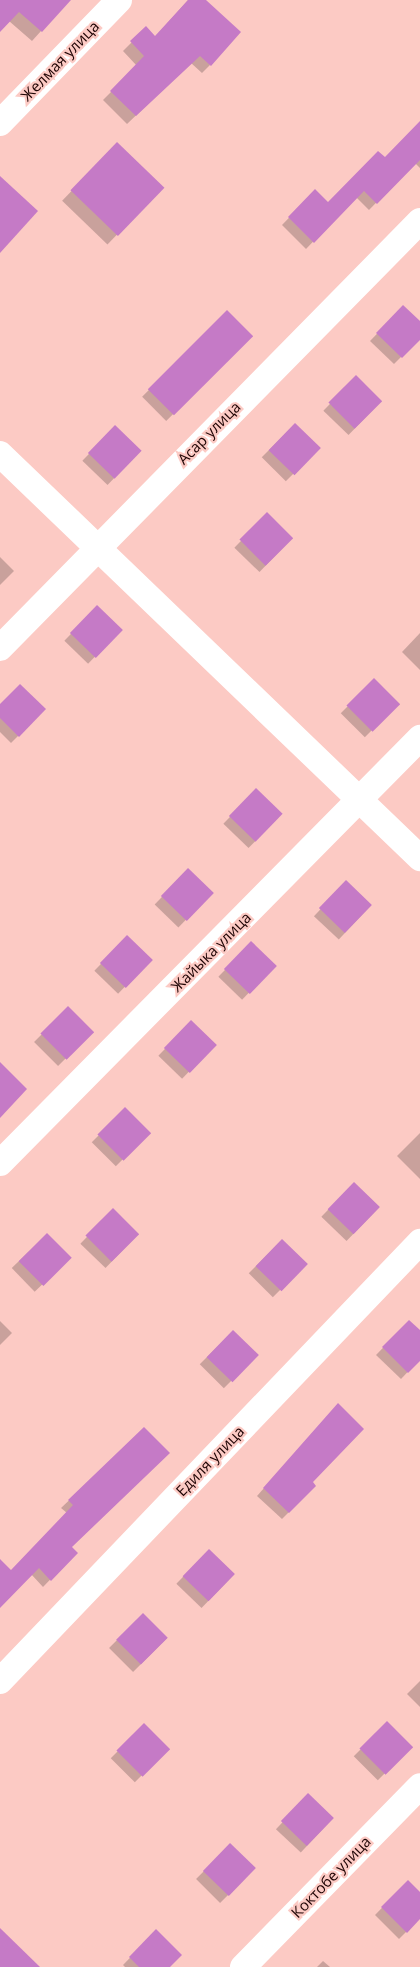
<!DOCTYPE html>
<meta charset="utf-8">
<style>
body{margin:0}
#map{position:relative;width:420px;height:1967px;overflow:hidden;background:#fccac4;font-family:"Open Sans",sans-serif}
div>[style]{position:absolute}
.shadow>*{inset:0;background:#0003;transform-origin:0 0}
.building>*{inset:0;background:#c57ac6;transform-origin:0 0}
.minor>*{height:26px;margin:-13px;padding:0 13px;transform-origin:13px;border-radius:13px;background:#fff}
span{translate:-50% -50%;white-space:nowrap;text-align:center;line-height:1.15;-webkit-text-stroke:4.5px #fccac4;paint-order:stroke}
.street-label{font-size:15px;color:#1e0404}
</style>
<div id="map">
<div class="shadow">
<i style="clip-path:polygon(0 0,69px 0,32px 41px,9px 21px,0 30px)"></i>
<i style="clip-path:polygon(188px 0,204px 0,210px 65px,202px 73px,191px 63px,127px 124px,103px 100px,137px 66px,123px 51px,146px 28px,155px 37px)"></i>
<i style="clip-path:polygon(420px 123px,420px 168px,415px 163px,369px 210px,356px 197px,306px 249px,282px 225px,315px 191px,328px 204px,385px 159px)"></i>
<i style="left:117px;top:144px;width:63px;height:79px;rotate:44deg"></i>
<i style="clip-path:polygon(403px 307px,420px 323px,420px 338px,394px 364px,370px 341px)"></i>
<i style="left:227px;top:312px;width:34px;height:120px;rotate:45deg"></i>
<i style="left:356px;top:377px;width:35px;height:47px;rotate:44deg"></i>
<i style="left:295px;top:424px;width:34px;height:47px;rotate:45deg"></i>
<i style="left:115px;top:427px;width:35px;height:47px;rotate:44deg"></i>
<i style="left:267px;top:514px;width:35px;height:47px;rotate:44deg"></i>
<i style="clip-path:polygon(0 557px,14px 571px,0 585px)"></i>
<i style="left:97px;top:607px;width:33px;height:47px;rotate:44deg"></i>
<i style="clip-path:polygon(420px 633px,420px 670px,402px 652px)"></i>
<i style="left:374px;top:680px;width:34px;height:47px;rotate:45deg"></i>
<i style="clip-path:polygon(0 706px,45px 709px,11px 743px,0 732px)"></i>
<i style="left:256px;top:790px;width:35px;height:47px;rotate:44deg"></i>
<i style="left:188px;top:870px;width:33px;height:48px;rotate:44deg"></i>
<i style="left:346px;top:882px;width:34px;height:47px;rotate:43deg"></i>
<i style="left:127px;top:937px;width:33px;height:47px;rotate:44deg"></i>
<i style="left:251px;top:943px;width:33px;height:47px;rotate:44deg"></i>
<i style="left:68px;top:1008px;width:34px;height:48px;rotate:45deg"></i>
<i style="left:191px;top:1022px;width:33px;height:47px;rotate:44deg"></i>
<i style="left:125px;top:1109px;width:34px;height:47px;rotate:45deg"></i>
<i style="clip-path:polygon(420px 1133px,420px 1179px,397px 1156px)"></i>
<i style="left:354px;top:1183px;width:35px;height:47px;rotate:44deg"></i>
<i style="left:113px;top:1210px;width:35px;height:47px;rotate:44deg"></i>
<i style="left:47px;top:1234px;width:33px;height:49px;rotate:46deg"></i>
<i style="left:282px;top:1240px;width:34px;height:47px;rotate:45deg"></i>
<i style="clip-path:polygon(0 1321px,12px 1333px,0 1345px)"></i>
<i style="clip-path:polygon(409px 1321px,420px 1332px,420px 1359px,401px 1379px,376px 1355px)"></i>
<i style="left:233px;top:1331px;width:34px;height:47px;rotate:45deg"></i>
<i style="clip-path:polygon(331px 1412px,311px 1482px,315px 1486px,282px 1519px,257px 1496px)"></i>
<i style="clip-path:polygon(144px 1429px,71px 1547px,76px 1553px,43px 1587px,31px 1574px,0 1606px,0 1561px,11px 1572px,67px 1513px,61px 1508px)"></i>
<i style="left:209px;top:1550px;width:35px;height:47px;rotate:44deg"></i>
<i style="left:143px;top:1614px;width:34px;height:48px;rotate:45deg"></i>
<i style="clip-path:polygon(420px 1681px,420px 1707px,407px 1694px)"></i>
<i style="left:387px;top:1723px;width:34px;height:47px;rotate:45deg"></i>
<i style="left:144px;top:1725px;width:34px;height:47px;rotate:45deg"></i>
<i style="left:308px;top:1795px;width:34px;height:47px;rotate:43deg"></i>
<i style="left:230px;top:1845px;width:34px;height:48px;rotate:45deg"></i>
<i style="clip-path:polygon(408px 1881px,420px 1893px,420px 1918px,399px 1939px,375px 1915px)"></i>
<i style="clip-path:polygon(156px 1931px,168px 1967px,125px 1967px,123px 1965px)"></i>
<i style="clip-path:polygon(323px 1961px,330px 1967px,317px 1967px)"></i>
</div>
<div class="building">
<i style="clip-path:polygon(0 0,71px 0,42px 32px,19px 12px,0 32px)"></i>
<i style="clip-path:polygon(188px 0,206px 0,241px 32px,211px 66px,200px 56px,136px 116px,110px 91px,144px 56px,130px 41px,146px 26px,155px 36px)"></i>
<i style="clip-path:polygon(420px 121px,420px 160px,377px 204px,364px 191px,314px 243px,288px 217px,315px 189px,328px 202px,378px 151px,385px 157px)"></i>
<i style="left:117px;top:142px;width:66px;height:67px;rotate:44deg"></i>
<i style="clip-path:polygon(0 176px,38px 211px,0 253px)"></i>
<i style="clip-path:polygon(403px 305px,420px 321px,420px 340px,402px 358px,376px 333px)"></i>
<i style="left:227px;top:310px;width:37px;height:112px;rotate:45deg"></i>
<i style="left:356px;top:375px;width:37px;height:39px;rotate:45deg"></i>
<i style="left:295px;top:423px;width:36px;height:38px;rotate:44deg"></i>
<i style="left:115px;top:425px;width:37px;height:39px;rotate:44deg"></i>
<i style="left:267px;top:512px;width:37px;height:39px;rotate:45deg"></i>
<i style="left:97px;top:605px;width:36px;height:39px;rotate:44deg"></i>
<i style="left:374px;top:678px;width:37px;height:39px;rotate:45deg"></i>
<i style="clip-path:polygon(20px 684px,46px 709px,19px 737px,0 718px,0 704px)"></i>
<i style="left:256px;top:788px;width:37px;height:39px;rotate:44deg"></i>
<i style="left:188px;top:868px;width:36px;height:39px;rotate:44deg"></i>
<i style="left:346px;top:880px;width:36px;height:39px;rotate:44deg"></i>
<i style="left:127px;top:935px;width:36px;height:39px;rotate:44deg"></i>
<i style="left:251px;top:941px;width:36px;height:39px;rotate:44deg"></i>
<i style="left:68px;top:1006px;width:37px;height:39px;rotate:45deg"></i>
<i style="left:191px;top:1020px;width:36px;height:39px;rotate:44deg"></i>
<i style="clip-path:polygon(0 1062px,27px 1089px,0 1118px)"></i>
<i style="left:125px;top:1107px;width:37px;height:39px;rotate:45deg"></i>
<i style="left:354px;top:1182px;width:36px;height:38px;rotate:44deg"></i>
<i style="left:113px;top:1208px;width:37px;height:39px;rotate:45deg"></i>
<i style="left:47px;top:1233px;width:35px;height:40px;rotate:45deg"></i>
<i style="left:282px;top:1239px;width:36px;height:38px;rotate:44deg"></i>
<i style="clip-path:polygon(409px 1320px,420px 1330px,420px 1361px,408px 1373px,382px 1347px)"></i>
<i style="left:233px;top:1330px;width:36px;height:38px;rotate:44deg"></i>
<i style="clip-path:polygon(338px 1403px,364px 1429px,313px 1482px,316px 1486px,289px 1513px,263px 1488px)"></i>
<i style="clip-path:polygon(144px 1427px,170px 1453px,72px 1547px,78px 1553px,51px 1581px,39px 1568px,0 1608px,0 1559px,11px 1570px,73px 1505px,68px 1500px)"></i>
<i style="left:209px;top:1549px;width:36px;height:38px;rotate:44deg"></i>
<i style="left:143px;top:1613px;width:35px;height:38px;rotate:45deg"></i>
<i style="left:387px;top:1721px;width:37px;height:39px;rotate:45deg"></i>
<i style="left:144px;top:1723px;width:37px;height:39px;rotate:45deg"></i>
<i style="left:308px;top:1793px;width:36px;height:39px;rotate:44deg"></i>
<i style="left:230px;top:1843px;width:36px;height:39px;rotate:44deg"></i>
<i style="clip-path:polygon(408px 1880px,420px 1892px,420px 1919px,407px 1933px,381px 1907px)"></i>
<i style="clip-path:polygon(0 1928px,40px 1967px,0 1967px)"></i>
<i style="clip-path:polygon(156px 1929px,182px 1955px,170px 1967px,139px 1967px,129px 1957px)"></i>
</div>
<div class="minor">
<i style="left:0;top:123px;width:171px;rotate:-45.9deg"></i>
<i style="left:0;top:454px;width:583px;rotate:43.89deg"></i>
<i style="left:0;top:648px;width:599px;rotate:-45.47deg"></i>
<i style="left:0;top:1163px;width:598px;rotate:-45.34deg"></i>
<i style="left:0;top:1681px;width:608px;rotate:-46.27deg"></i>
<i style="left:243px;top:1967px;width:253px;rotate:-45.6deg"></i>
</div>
<div class="street-label">
<span style="left:60px;top:61px;rotate:-46deg">Желмая улица</span>
<span style="left:209px;top:433px;rotate:-45deg">Асар улица</span>
<span style="left:211px;top:952px;rotate:-45deg">Жайыка улица</span>
<span style="left:210px;top:1461px;rotate:-46deg">Едиля улица</span>
<span style="left:331px;top:1877px;rotate:-46deg">Коктобе улица</span>
</div>
</div>
